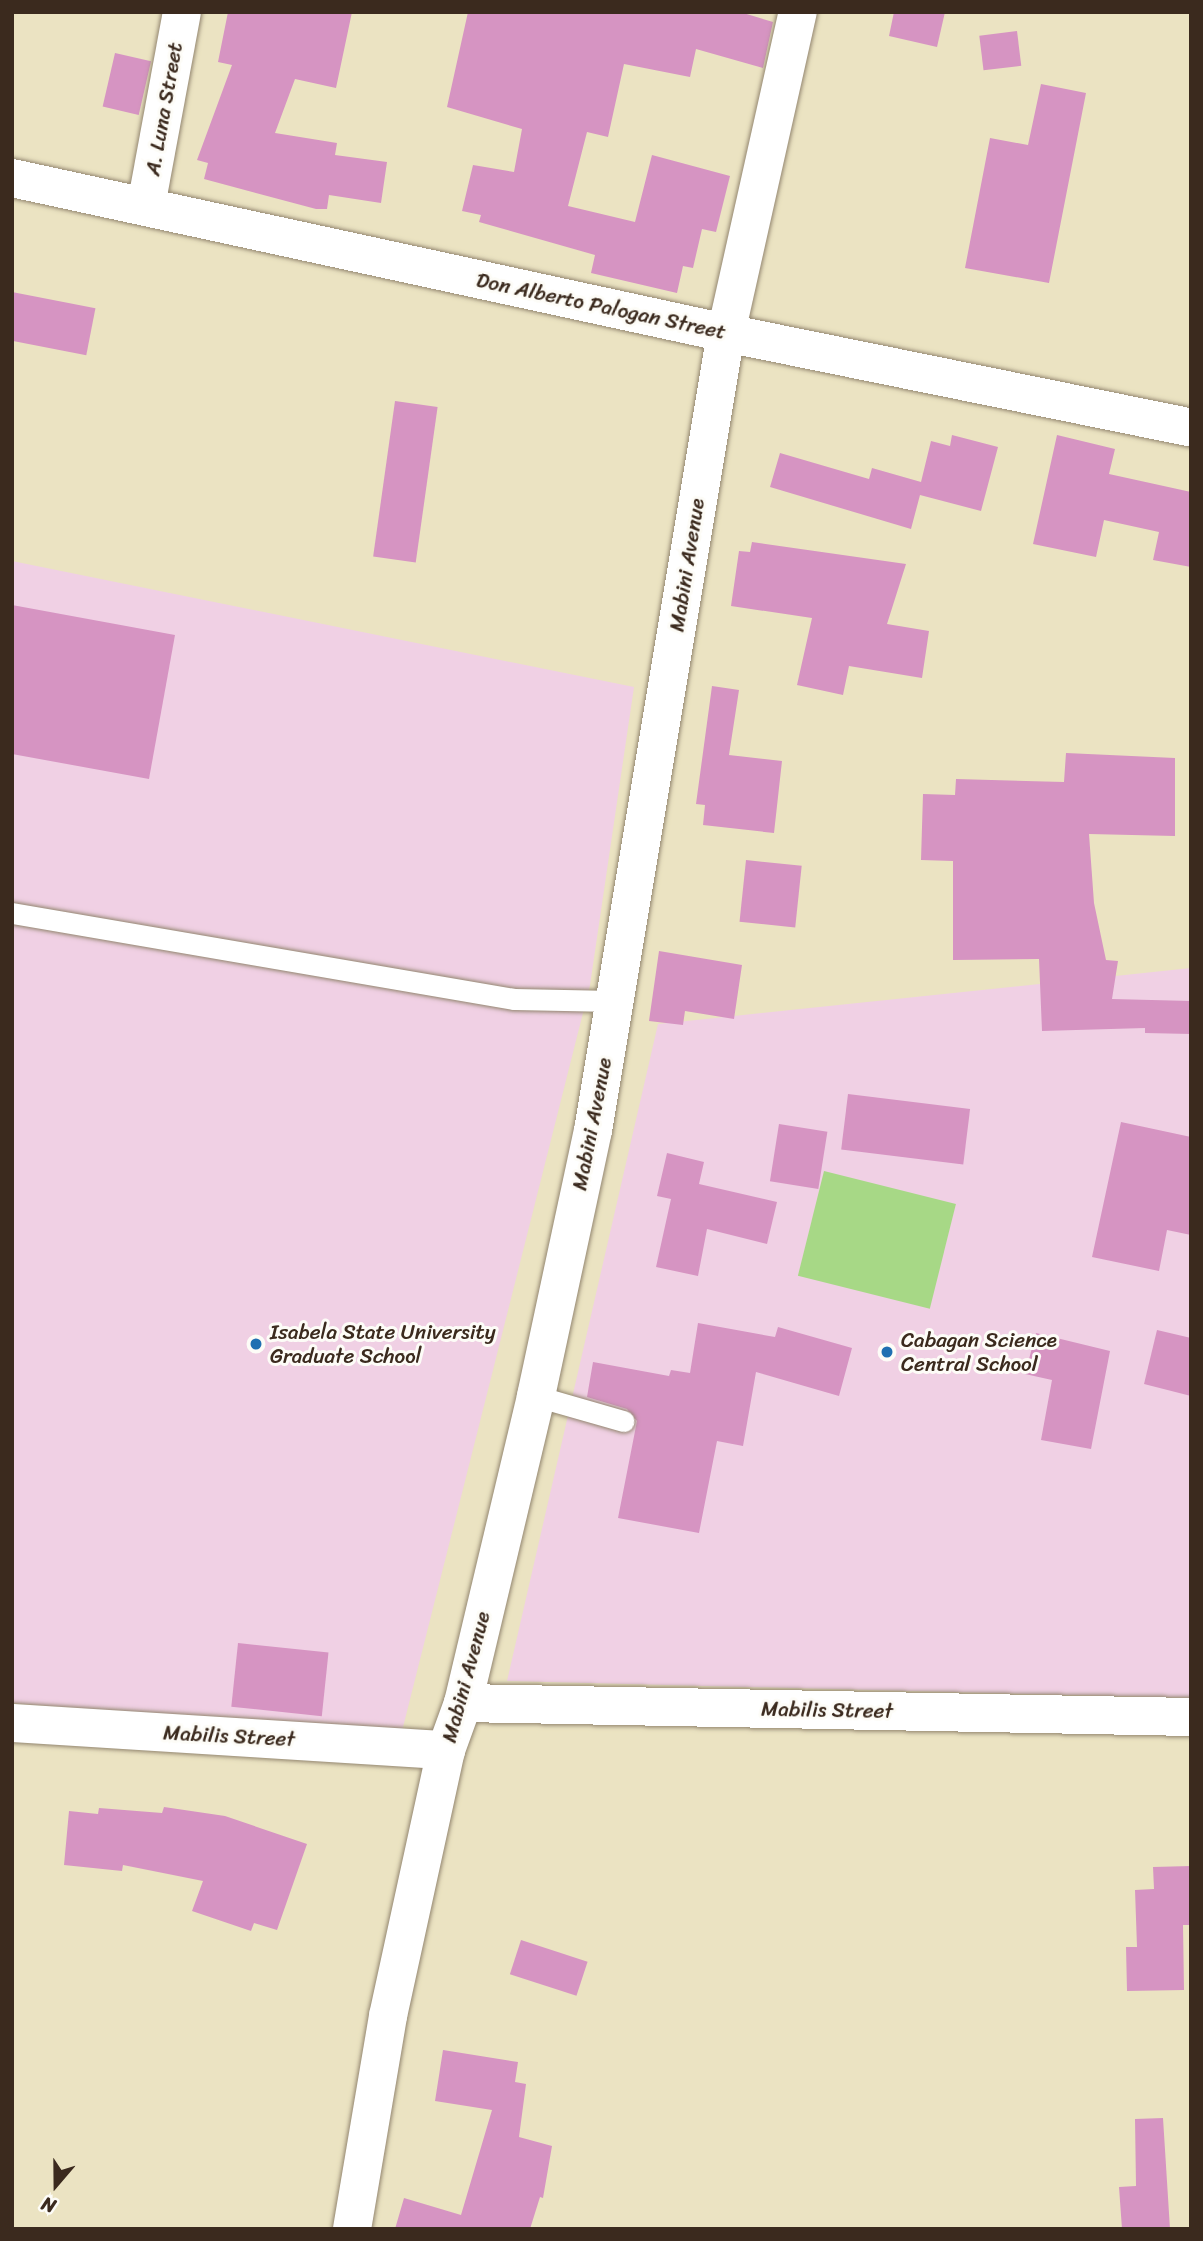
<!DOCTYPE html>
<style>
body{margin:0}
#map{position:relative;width:1203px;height:2241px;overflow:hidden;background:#ebe3c2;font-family:Sriracha,sans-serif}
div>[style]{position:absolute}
.built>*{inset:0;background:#f0d0e4}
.green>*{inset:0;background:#a7d886;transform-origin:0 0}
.building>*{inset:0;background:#d694c2;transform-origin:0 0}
.roads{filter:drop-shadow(0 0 2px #938670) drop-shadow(0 0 2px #938670)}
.service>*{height:21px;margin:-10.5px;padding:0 10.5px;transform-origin:10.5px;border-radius:10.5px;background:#fff}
.minor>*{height:38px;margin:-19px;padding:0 19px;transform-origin:19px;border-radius:19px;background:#fff}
.dots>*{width:19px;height:19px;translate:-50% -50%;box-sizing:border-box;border:4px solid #fdfcf7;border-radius:50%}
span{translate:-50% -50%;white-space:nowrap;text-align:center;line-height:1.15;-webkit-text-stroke:6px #fdfcf7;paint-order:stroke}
.street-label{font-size:21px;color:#3b2a1e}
.poi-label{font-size:21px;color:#3b2a1e}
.left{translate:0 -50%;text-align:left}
.frame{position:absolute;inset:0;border:14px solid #3b2a1e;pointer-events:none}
.north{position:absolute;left:21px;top:2150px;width:70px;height:70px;-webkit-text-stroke:5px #fdfcf7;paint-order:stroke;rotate:200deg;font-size:19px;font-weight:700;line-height:28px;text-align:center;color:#3b2a1e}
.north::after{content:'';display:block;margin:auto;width:24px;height:32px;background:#3b2a1e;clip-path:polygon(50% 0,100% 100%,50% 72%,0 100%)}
</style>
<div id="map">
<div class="built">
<i style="clip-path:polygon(12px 561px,634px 687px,590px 985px,401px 1735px,12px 1703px)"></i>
<i style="clip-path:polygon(1191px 968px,1191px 1698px,507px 1681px,658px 1024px)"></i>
</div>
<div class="green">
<i style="left:824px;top:1171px;width:136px;height:108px;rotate:14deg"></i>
</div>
<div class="building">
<i style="clip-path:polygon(228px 12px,352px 12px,336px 88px,295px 79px,275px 133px,337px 143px,335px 155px,387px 162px,381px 203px,329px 195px,327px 209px,316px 209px,204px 179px,208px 163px,197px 160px,232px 65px,218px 62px)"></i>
<i style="clip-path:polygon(468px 12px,740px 12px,773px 22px,763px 68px,696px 49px,690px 77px,624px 64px,608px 137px,587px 132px,568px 206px,635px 222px,652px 155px,730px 176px,716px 232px,702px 229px,693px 268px,683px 266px,677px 293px,591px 273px,595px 255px,479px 222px,481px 215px,462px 211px,473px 165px,514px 172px,522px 129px,447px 107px)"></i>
<i style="clip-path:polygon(894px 12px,945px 12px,937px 47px,889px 36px)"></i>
<i style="left:1017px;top:31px;width:35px;height:38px;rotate:83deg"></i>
<i style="left:115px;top:53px;width:37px;height:55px;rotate:13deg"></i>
<i style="clip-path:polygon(1041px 84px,1086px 93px,1049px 283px,965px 268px,990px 138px,1028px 145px)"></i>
<i style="left:12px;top:292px;width:85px;height:48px;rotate:11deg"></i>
<i style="left:395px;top:401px;width:43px;height:157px;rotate:8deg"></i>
<i style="clip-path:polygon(952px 435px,998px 447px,981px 511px,920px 495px,911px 529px,770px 487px,780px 453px,869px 479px,872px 468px,921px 482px,931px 441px,950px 446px)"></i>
<i style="clip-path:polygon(1057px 435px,1115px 449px,1109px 474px,1191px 492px,1191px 567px,1153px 560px,1159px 532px,1104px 520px,1096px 557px,1033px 544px)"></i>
<i style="clip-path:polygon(752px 542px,906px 564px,887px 624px,929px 631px,922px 678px,849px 666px,843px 695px,797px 685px,812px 618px,731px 606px,739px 551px,750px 552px)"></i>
<i style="clip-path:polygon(12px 605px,175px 635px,149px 779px,12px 754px)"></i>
<i style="clip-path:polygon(712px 686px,739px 690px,729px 755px,782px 761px,774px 833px,703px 825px,705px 805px,696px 804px)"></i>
<i style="clip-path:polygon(1066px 753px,1175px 758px,1175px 836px,1089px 834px,1094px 903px,1106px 960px,1118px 961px,1112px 999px,1191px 1001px,1191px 1034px,1145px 1033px,1145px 1028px,1042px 1031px,1039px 959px,953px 960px,953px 861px,921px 860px,923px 794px,955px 795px,956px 779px,1064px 782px)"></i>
<i style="left:746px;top:860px;width:56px;height:62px;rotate:6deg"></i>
<i style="clip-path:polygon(659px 951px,742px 965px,734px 1019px,685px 1011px,683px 1025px,649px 1021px)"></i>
<i style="left:848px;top:1094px;width:123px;height:56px;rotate:7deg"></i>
<i style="clip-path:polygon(1121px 1122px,1191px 1137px,1191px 1235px,1167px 1230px,1159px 1271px,1092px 1257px)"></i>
<i style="left:779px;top:1124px;width:49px;height:58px;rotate:9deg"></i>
<i style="clip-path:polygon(667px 1153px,704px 1162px,699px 1184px,777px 1202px,767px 1244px,707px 1229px,698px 1276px,656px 1267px,671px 1199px,657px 1196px)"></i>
<i style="clip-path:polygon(698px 1323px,775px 1337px,778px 1327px,852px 1348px,839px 1396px,756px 1372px,743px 1446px,717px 1441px,699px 1533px,618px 1518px,637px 1421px,627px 1409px,587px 1397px,593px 1362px,669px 1376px,671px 1370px,690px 1373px)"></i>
<i style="clip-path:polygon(1157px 1330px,1191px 1338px,1191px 1396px,1144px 1384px)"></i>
<i style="clip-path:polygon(1036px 1333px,1110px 1351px,1091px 1449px,1041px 1440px,1052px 1380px,1025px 1374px)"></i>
<i style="left:238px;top:1643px;width:91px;height:64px;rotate:6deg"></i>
<i style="clip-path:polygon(164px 1807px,225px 1816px,307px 1844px,277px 1930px,254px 1923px,251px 1931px,192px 1911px,203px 1881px,123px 1865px,122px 1871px,64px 1865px,69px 1811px,98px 1814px,99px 1808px,162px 1813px)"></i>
<i style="clip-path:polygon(1191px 1866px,1191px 1925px,1183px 1925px,1184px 1990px,1127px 1991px,1126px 1947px,1137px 1947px,1135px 1890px,1154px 1889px,1153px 1867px)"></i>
<i style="left:521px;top:1940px;width:70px;height:36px;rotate:18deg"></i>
<i style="clip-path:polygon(443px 2050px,518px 2062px,515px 2082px,526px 2084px,519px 2137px,552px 2146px,543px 2198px,540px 2197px,530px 2229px,395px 2229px,404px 2198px,461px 2215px,492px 2110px,435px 2101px)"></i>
<i style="clip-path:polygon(1163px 2118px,1170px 2229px,1122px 2229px,1119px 2187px,1136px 2186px,1135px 2119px)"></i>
</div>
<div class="roads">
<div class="service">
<i style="left:12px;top:913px;width:509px;rotate:9.72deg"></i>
<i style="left:514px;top:999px;width:100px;rotate:1.1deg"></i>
<i style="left:536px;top:1396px;width:91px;rotate:16deg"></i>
</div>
<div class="minor">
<i style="left:12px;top:178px;width:731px;rotate:12.25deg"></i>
<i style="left:726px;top:333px;width:475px;rotate:11.5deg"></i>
<i style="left:146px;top:206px;width:197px;rotate:-79.5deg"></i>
<i style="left:463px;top:1703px;width:728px;rotate:1.1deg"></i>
<i style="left:12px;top:1723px;width:435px;rotate:3.6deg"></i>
<i style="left:352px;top:2229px;width:216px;rotate:-80.4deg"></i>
<i style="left:388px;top:2016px;width:272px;rotate:-77.7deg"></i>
<i style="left:446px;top:1750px;width:50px;rotate:-70.1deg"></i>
<i style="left:463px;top:1703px;width:316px;rotate:-76.6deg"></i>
<i style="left:536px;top:1396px;width:271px;rotate:-77.9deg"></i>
<i style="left:593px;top:1131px;width:809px;rotate:-80.54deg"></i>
<i style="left:726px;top:333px;width:329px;rotate:-77.4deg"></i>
</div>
</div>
<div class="dots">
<i style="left:256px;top:1344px;background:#1f6fb2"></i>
<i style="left:887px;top:1352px;background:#1f6fb2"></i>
</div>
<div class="street-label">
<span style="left:164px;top:109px;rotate:-80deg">A. Luna Street</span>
<span style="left:601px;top:306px;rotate:12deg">Don Alberto Palogan Street</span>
<span style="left:687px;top:565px;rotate:-81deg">Mabini Avenue</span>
<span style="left:592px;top:1124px;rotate:-79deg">Mabini Avenue</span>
<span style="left:466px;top:1677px;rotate:-75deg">Mabini Avenue</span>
<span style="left:827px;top:1710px;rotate:1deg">Mabilis Street</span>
<span style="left:229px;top:1736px;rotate:3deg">Mabilis Street</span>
</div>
<div class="poi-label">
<span class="left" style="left:270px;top:1344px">Isabela State University<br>Graduate School</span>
<span class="left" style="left:901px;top:1352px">Cabagan Science<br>Central School</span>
</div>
<div class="frame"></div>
<div class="north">N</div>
</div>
